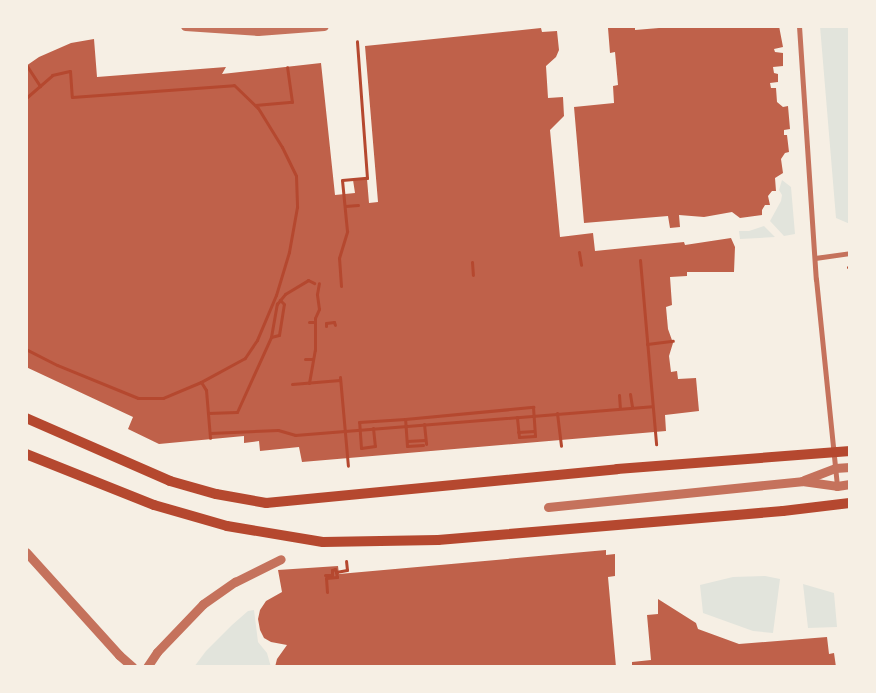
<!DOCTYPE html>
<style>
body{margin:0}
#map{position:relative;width:876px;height:693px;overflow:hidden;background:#f6efe4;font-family:"Sofia Sans Condensed",sans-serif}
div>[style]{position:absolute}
.green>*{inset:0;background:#e2e4dc}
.building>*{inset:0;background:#bf614a}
.path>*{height:3px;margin:-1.5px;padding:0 1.5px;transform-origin:1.5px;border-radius:1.5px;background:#b5482f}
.minor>*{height:5px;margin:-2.5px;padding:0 2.5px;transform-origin:2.5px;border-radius:2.5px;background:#c5725c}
.tertiary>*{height:9px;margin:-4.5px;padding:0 4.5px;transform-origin:4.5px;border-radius:4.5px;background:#c5725c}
.secondary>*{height:10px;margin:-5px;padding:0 5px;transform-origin:5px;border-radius:5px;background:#b5482f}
span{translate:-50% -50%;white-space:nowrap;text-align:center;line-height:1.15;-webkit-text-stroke:4px #f6efe4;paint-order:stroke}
.frame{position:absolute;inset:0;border:28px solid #f6efe4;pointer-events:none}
</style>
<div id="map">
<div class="green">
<i style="clip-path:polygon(820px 26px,850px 26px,850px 224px,836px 218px)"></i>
<i style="clip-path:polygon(782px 180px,791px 187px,795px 234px,784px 236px,770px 221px,781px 201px,782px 195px,779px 190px)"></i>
<i style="clip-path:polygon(764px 226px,775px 237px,740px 239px,739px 231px,749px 231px)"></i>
<i style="clip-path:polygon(765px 576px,780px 579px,773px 633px,753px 631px,703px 613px,700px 585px,733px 577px)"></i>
<i style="clip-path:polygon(803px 584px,834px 593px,837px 627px,808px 628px)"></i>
<i style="clip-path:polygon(254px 610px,258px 642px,267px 653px,271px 667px,194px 667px,206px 651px,232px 625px,248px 611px)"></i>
</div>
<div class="building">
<i style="clip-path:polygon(635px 26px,635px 30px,659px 28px,659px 26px,779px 26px,783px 47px,774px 49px,775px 52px,783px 53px,783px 66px,773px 67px,774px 73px,778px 74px,778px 82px,770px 83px,771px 88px,776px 88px,777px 102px,783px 107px,788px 106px,790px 129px,784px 130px,784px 135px,787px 135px,789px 152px,785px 153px,781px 159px,783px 173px,775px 178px,776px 191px,772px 191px,768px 196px,770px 205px,765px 205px,762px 210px,762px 215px,740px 218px,732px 212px,704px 217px,679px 215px,680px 227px,670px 228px,668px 216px,584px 223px,574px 107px,614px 103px,613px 86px,618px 85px,615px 52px,610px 53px,608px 28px)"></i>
<i style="clip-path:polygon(541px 28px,542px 32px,557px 31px,559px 50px,556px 57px,546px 66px,548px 98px,563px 97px,564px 116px,550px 130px,560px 237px,593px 233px,595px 251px,684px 242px,685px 245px,731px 238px,735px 247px,734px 272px,687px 272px,687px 276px,670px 277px,672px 305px,666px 307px,668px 329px,673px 343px,669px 356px,671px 372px,677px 371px,678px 379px,696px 378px,699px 411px,665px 415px,666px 431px,302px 462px,299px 447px,260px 451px,259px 441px,244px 443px,244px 436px,159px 444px,128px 429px,133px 417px,26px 367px,26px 66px,39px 57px,71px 43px,94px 39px,97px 77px,226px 67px,222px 74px,321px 63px,335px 195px,355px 193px,353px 180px,367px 179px,369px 203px,378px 202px,365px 46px)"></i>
<i style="clip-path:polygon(606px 550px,606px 555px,615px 554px,615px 576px,608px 577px,616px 667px,275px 667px,277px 659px,287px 645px,271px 642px,264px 638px,260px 630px,258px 619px,260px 610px,266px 601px,282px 592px,278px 570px,338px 566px,339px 574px)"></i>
<i style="clip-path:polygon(658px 599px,696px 623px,698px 629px,739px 644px,827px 637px,829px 654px,834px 653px,836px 667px,632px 667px,632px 662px,651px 660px,647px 615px,658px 614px)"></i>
</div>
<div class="path">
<i style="left:27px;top:66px;width:24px;rotate:57deg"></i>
<i style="left:26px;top:98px;width:35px;rotate:-41deg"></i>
<i style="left:52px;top:75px;width:18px;rotate:-13deg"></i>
<i style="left:70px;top:71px;width:26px;rotate:86deg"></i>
<i style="left:72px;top:97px;width:162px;rotate:-4.2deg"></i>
<i style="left:234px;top:85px;width:33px;rotate:44deg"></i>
<i style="left:258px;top:108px;width:46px;rotate:58.4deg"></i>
<i style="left:282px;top:147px;width:32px;rotate:64deg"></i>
<i style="left:296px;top:176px;width:31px;rotate:88deg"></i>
<i style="left:297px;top:207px;width:46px;rotate:100.1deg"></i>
<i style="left:289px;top:252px;width:45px;rotate:106.8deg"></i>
<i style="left:276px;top:295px;width:49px;rotate:112.9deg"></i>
<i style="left:257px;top:340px;width:22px;rotate:124deg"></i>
<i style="left:245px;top:358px;width:50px;rotate:151.4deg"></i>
<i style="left:201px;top:382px;width:41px;rotate:157.2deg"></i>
<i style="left:163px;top:398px;width:25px;rotate:180deg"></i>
<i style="left:138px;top:398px;width:87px;rotate:-157.8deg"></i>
<i style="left:57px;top:365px;width:35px;rotate:-153deg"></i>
<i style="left:255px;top:105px;width:37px;rotate:-5deg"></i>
<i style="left:292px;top:102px;width:35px;rotate:-98deg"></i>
<i style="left:345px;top:206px;width:13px;rotate:-4deg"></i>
<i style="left:579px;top:252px;width:13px;rotate:81deg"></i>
<i style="left:640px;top:260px;width:185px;rotate:85deg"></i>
<i style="left:472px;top:262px;width:13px;rotate:86deg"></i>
<i style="left:848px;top:267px;width:2px;rotate:-27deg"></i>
<i style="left:341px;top:286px;width:28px;rotate:-94deg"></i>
<i style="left:339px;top:258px;width:28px;rotate:-73deg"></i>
<i style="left:347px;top:231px;width:51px;rotate:-95.6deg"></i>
<i style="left:342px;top:180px;width:25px;rotate:-5deg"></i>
<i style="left:367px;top:178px;width:137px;rotate:-94.2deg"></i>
<i style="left:309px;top:322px;width:5px"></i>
<i style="left:326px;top:326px;width:3px;rotate:-90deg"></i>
<i style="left:326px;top:323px;width:8px;rotate:-7deg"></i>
<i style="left:334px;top:322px;width:3px;rotate:72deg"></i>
<i style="left:271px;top:337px;width:8px;rotate:-14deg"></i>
<i style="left:279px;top:335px;width:31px;rotate:-81deg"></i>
<i style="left:284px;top:304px;width:6px;rotate:-135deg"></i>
<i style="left:647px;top:344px;width:26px;rotate:-7deg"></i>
<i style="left:305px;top:359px;width:8px"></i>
<i style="left:340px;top:377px;width:89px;rotate:84.9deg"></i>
<i style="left:201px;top:382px;width:9px;rotate:58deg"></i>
<i style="left:206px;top:390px;width:48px;rotate:85.2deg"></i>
<i style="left:309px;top:383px;width:34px;rotate:-80deg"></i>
<i style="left:315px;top:350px;width:32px;rotate:-90deg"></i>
<i style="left:315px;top:318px;width:10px;rotate:-66deg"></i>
<i style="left:319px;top:309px;width:15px;rotate:-98deg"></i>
<i style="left:317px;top:294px;width:11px;rotate:-80deg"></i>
<i style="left:292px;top:384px;width:48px;rotate:-4.8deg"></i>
<i style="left:630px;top:394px;width:13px;rotate:81deg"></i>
<i style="left:619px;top:395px;width:13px;rotate:86deg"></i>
<i style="left:208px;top:413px;width:29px;rotate:-2deg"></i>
<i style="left:237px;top:412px;width:82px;rotate:-65.6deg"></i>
<i style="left:271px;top:337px;width:34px;rotate:-80deg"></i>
<i style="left:277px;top:304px;width:13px;rotate:-51deg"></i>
<i style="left:285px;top:294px;width:27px;rotate:-31deg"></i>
<i style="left:308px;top:280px;width:7px;rotate:27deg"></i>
<i style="left:557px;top:413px;width:33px;rotate:83deg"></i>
<i style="left:424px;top:424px;width:20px;rotate:84deg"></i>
<i style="left:373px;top:428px;width:18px;rotate:84deg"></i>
<i style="left:375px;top:446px;width:14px;rotate:172deg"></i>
<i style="left:361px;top:448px;width:26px;rotate:-94deg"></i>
<i style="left:359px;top:422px;width:46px;rotate:-3.7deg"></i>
<i style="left:518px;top:432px;width:16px;rotate:-4deg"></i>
<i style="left:210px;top:433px;width:68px;rotate:-2.5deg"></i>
<i style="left:278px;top:430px;width:18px;rotate:16deg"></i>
<i style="left:295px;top:435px;width:358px;rotate:-4.6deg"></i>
<i style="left:407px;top:441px;width:18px;rotate:-3deg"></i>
<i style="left:423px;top:445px;width:16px;rotate:176deg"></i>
<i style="left:407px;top:446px;width:27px;rotate:-94deg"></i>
<i style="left:405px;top:419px;width:129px;rotate:-5.4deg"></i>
<i style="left:533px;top:407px;width:29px;rotate:86deg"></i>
<i style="left:535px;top:436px;width:16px;rotate:176deg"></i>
<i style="left:519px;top:437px;width:20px;rotate:-96deg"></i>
<i style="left:332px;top:570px;width:3px;rotate:-18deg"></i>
<i style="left:335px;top:569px;width:3px;rotate:72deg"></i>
<i style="left:336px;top:572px;width:11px;rotate:-10deg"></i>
<i style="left:347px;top:570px;width:9px;rotate:-96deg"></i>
<i style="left:325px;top:575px;width:7px"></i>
<i style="left:332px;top:575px;width:5px;rotate:-90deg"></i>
<i style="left:327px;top:592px;width:14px;rotate:-94deg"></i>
<i style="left:326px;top:578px;width:11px;rotate:-5deg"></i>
<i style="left:337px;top:577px;width:5px;rotate:-101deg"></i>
</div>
<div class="minor">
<i style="left:799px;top:26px;width:254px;rotate:86.2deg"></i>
<i style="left:816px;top:279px;width:208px;rotate:84.2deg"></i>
<i style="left:815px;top:258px;width:35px;rotate:-8deg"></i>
</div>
<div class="tertiary">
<i style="left:185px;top:26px;width:73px;rotate:3.9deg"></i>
<i style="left:258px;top:31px;width:66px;rotate:-4.3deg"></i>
<i style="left:804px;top:480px;width:33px;rotate:-21deg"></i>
<i style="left:835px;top:468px;width:15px;rotate:-4deg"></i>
<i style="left:548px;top:507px;width:255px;rotate:-5.8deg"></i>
<i style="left:802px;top:481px;width:35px;rotate:8deg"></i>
<i style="left:837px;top:486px;width:13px;rotate:-9deg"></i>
<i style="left:26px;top:552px;width:139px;rotate:47.9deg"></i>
<i style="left:119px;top:655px;width:18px;rotate:41deg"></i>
<i style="left:147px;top:667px;width:18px;rotate:-56deg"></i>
<i style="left:157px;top:652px;width:66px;rotate:-46.2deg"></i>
<i style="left:203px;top:604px;width:39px;rotate:-35deg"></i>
<i style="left:235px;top:582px;width:51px;rotate:-26.6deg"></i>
</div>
<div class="secondary">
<i style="left:26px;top:418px;width:157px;rotate:23.6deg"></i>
<i style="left:170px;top:481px;width:48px;rotate:15.8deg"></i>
<i style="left:216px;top:494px;width:51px;rotate:10.2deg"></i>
<i style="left:266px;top:503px;width:353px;rotate:-5.5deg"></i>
<i style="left:617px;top:469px;width:234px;rotate:-4.4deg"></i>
<i style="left:26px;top:454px;width:138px;rotate:21.7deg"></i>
<i style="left:154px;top:505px;width:76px;rotate:16deg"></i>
<i style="left:227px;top:526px;width:97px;rotate:9.5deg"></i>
<i style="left:323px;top:542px;width:115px;rotate:-1deg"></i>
<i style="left:438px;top:540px;width:346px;rotate:-4.8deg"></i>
<i style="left:783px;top:511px;width:67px;rotate:-6.8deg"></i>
</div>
<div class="frame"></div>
</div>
